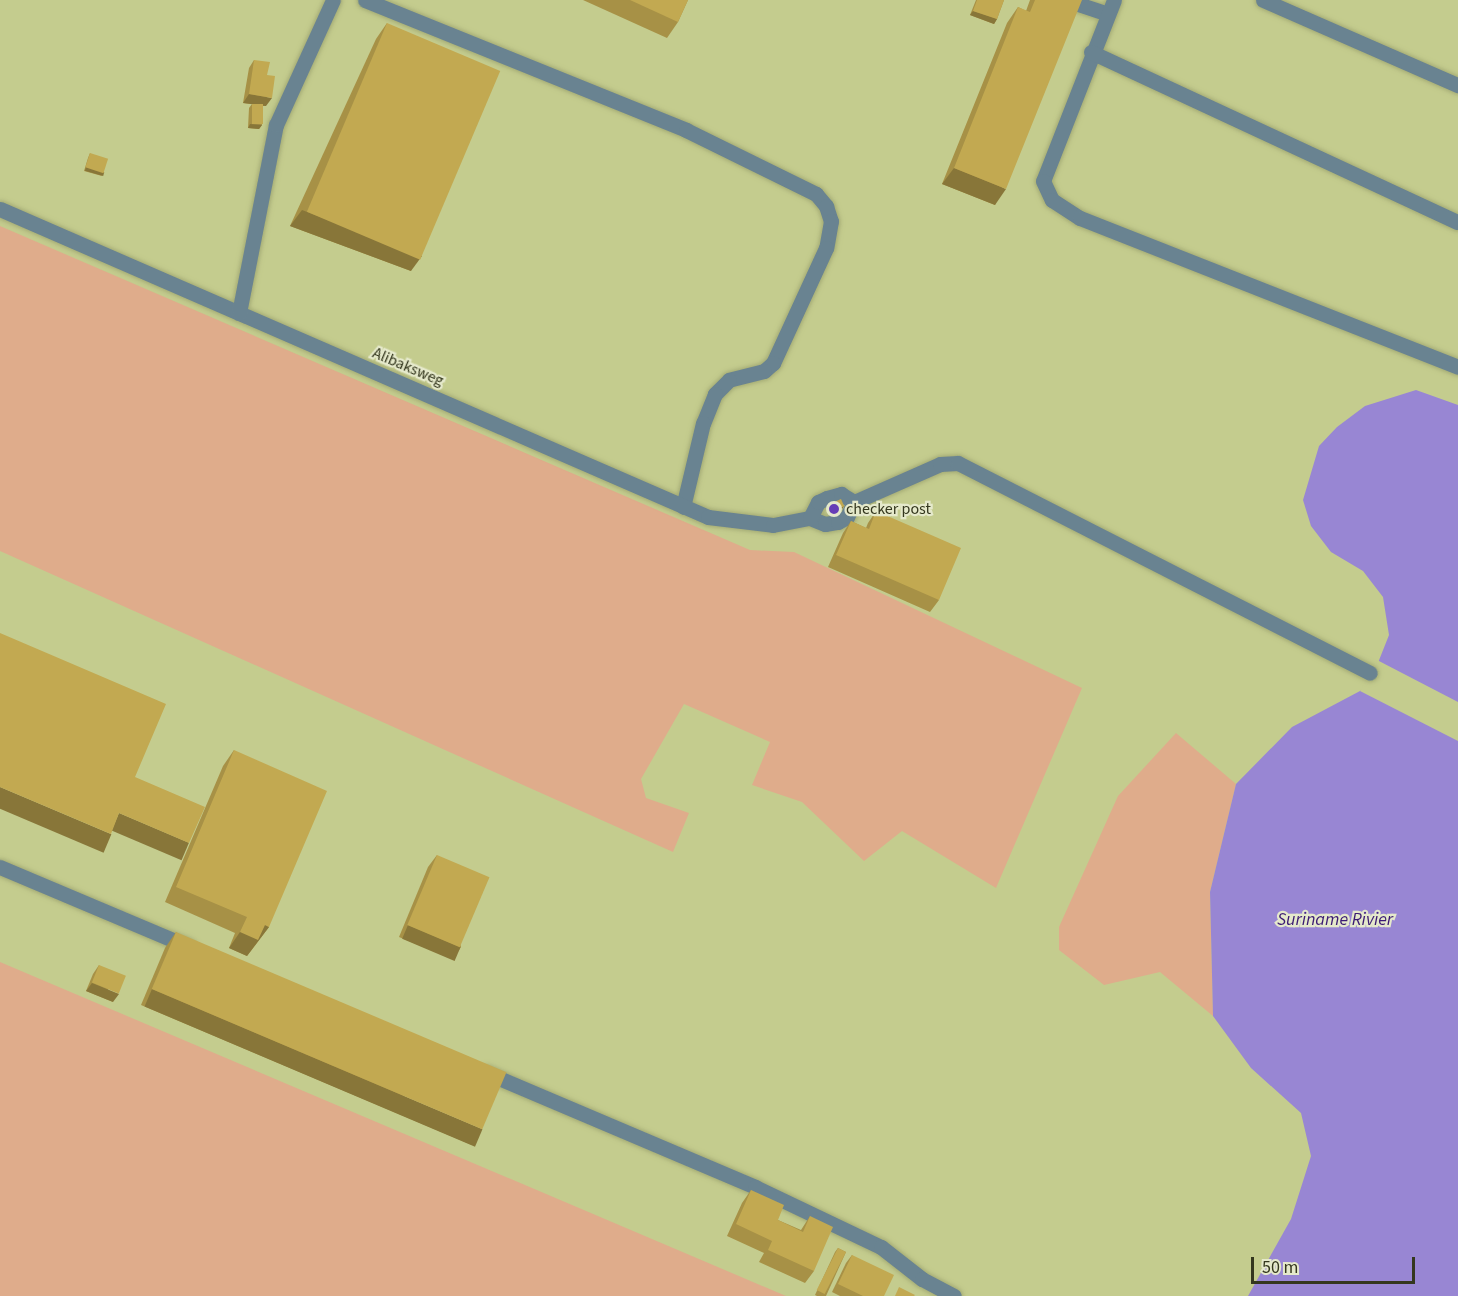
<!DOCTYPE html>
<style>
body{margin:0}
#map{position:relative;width:1458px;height:1296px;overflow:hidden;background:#c4cc8e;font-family:"Source Sans 3",sans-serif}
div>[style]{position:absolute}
.green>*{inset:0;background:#dfac8b}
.water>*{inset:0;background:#9886d3}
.pier>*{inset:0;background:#c4cc8e}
.roads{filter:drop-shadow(0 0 2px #a4ab75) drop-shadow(0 0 2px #a4ab75)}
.minor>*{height:15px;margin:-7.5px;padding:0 7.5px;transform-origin:7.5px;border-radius:7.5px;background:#698391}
.wall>*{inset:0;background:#a79146}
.shaded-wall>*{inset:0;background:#887639;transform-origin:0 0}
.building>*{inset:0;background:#c2a951;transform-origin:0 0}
.dots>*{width:16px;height:16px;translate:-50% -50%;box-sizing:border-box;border:3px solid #e5e9cb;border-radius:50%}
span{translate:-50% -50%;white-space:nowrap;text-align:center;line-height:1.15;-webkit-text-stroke:4.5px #e5e9cb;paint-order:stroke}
.street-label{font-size:16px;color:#34371e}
.poi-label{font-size:16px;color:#34371e}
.left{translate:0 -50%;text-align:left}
.water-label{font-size:18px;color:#3b1a73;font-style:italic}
.scale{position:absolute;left:1251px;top:1257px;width:164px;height:27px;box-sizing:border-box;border:3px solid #34371e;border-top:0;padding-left:8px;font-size:18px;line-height:21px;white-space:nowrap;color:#34371e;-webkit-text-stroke:4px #e5e9cb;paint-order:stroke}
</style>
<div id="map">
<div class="green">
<i style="clip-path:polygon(0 226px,750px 550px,794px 552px,1082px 688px,996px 888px,902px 831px,864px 861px,802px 802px,752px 785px,770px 742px,684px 704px,641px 779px,646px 798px,689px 813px,673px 852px,0 551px)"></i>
<i style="clip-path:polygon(1176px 733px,1236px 784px,1210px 892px,1213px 1016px,1160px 972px,1104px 985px,1059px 950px,1059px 927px,1118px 796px)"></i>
<i style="clip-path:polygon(0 962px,786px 1296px,0 1296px)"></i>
</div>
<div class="water">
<i style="clip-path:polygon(1416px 390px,1458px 405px,1458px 1296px,1248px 1296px,1291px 1219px,1311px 1156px,1301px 1113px,1251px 1068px,1213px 1016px,1210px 892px,1236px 784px,1292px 727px,1360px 691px,1372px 678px,1389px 635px,1383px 597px,1363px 571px,1331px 552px,1311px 526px,1303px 500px,1319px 446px,1337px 427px,1365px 406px)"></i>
</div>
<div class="pier">
<i style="clip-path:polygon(1377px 660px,1458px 702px,1458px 741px,1360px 691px)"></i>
</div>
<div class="roads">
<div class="minor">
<i style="left:365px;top:0;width:346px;rotate:22deg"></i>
<i style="left:686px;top:130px;width:145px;rotate:26.2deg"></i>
<i style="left:816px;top:194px;width:16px;rotate:50deg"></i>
<i style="left:826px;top:206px;width:16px;rotate:72deg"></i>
<i style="left:831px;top:221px;width:27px;rotate:100deg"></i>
<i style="left:826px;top:248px;width:127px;rotate:114.7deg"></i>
<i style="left:773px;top:363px;width:12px;rotate:138deg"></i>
<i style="left:764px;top:371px;width:36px;rotate:166deg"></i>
<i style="left:729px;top:380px;width:20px;rotate:135deg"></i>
<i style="left:715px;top:394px;width:31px;rotate:112deg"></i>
<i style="left:703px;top:423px;width:86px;rotate:103.4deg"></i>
<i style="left:1066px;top:0;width:44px;rotate:18.4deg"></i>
<i style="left:1114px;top:0;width:194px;rotate:111.4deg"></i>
<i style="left:1043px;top:181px;width:21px;rotate:65deg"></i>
<i style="left:1052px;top:200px;width:33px;rotate:33deg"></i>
<i style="left:1080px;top:218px;width:406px;rotate:21.5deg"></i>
<i style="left:1263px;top:0;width:213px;rotate:23.6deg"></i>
<i style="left:1091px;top:52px;width:404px;rotate:24.9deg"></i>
<i style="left:0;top:209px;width:772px;rotate:23.51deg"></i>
<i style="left:708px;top:517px;width:65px;rotate:7deg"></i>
<i style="left:773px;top:525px;width:38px;rotate:-11deg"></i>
<i style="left:810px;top:518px;width:16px;rotate:22deg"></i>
<i style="left:825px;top:524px;width:13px;rotate:-9deg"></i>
<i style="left:838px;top:522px;width:10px;rotate:-29deg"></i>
<i style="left:847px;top:517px;width:17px;rotate:-65deg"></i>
<i style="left:854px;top:502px;width:94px;rotate:-23.8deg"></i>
<i style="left:940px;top:464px;width:18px;rotate:-3deg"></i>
<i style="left:958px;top:463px;width:462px;rotate:27deg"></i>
<i style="left:239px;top:313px;width:192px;rotate:-78.9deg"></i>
<i style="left:276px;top:125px;width:137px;rotate:-65.5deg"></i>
<i style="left:810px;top:518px;width:18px;rotate:-63deg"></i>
<i style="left:818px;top:502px;width:10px;rotate:-24deg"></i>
<i style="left:827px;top:498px;width:15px;rotate:-16deg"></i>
<i style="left:841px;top:494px;width:15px;rotate:32deg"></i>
<i style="left:0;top:867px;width:205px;rotate:22.9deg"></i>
<i style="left:487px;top:1073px;width:291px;rotate:23deg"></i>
<i style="left:755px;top:1187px;width:140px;rotate:25.5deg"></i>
<i style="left:881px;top:1247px;width:52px;rotate:38deg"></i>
<i style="left:922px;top:1279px;width:36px;rotate:28deg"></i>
</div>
</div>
<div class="wall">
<i style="clip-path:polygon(583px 0,688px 0,678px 22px,667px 38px)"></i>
<i style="clip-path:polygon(976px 0,1004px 0,997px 19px,994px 24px,970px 15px)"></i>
<i style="clip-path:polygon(1030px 0,1081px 0,995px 205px,942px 184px,1007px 23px,1018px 7px,1026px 11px)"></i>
<i style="clip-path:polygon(387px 23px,411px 271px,290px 226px,376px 39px)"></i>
<i style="clip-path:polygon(254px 60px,267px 75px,266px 106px,263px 106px,262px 125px,259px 129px,248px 128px,249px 108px,252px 104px,243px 103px,249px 68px)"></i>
<i style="clip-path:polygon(90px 153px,102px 176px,84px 171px,88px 158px)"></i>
<i style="clip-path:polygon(830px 504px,844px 506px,841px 510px,830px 515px,827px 508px)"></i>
<i style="clip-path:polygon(876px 511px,939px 600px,930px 612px,828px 567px,843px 533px,851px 521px,866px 528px,868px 523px)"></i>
<i style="clip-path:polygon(234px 750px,269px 927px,247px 956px,229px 948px,235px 933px,165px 902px,223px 766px)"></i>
<i style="clip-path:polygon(437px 855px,461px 947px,453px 959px,399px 937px,428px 867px)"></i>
<i style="clip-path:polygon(176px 932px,472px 1145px,141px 1005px,165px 948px)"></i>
<i style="clip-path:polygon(99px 965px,113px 1002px,86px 991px,93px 974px)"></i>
<i style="clip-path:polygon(751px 1190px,778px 1220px,801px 1230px,810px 1216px,814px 1271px,805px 1283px,759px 1262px,764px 1253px,727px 1236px,742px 1203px)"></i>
<i style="clip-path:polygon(838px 1248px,846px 1252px,826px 1296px,817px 1296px,815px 1295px,835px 1252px)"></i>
<i style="clip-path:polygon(852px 1255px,884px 1296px,840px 1296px,832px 1292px,846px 1263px)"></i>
</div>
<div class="shaded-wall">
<i style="clip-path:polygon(973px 11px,997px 19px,994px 24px,970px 15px)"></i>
<i style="clip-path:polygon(249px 94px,272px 98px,266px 106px,243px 103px)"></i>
<i style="clip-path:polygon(250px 124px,262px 125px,259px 129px,248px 128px)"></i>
<i style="left:86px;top:167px;width:19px;height:4px;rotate:16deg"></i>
<i style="clip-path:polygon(954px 168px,1006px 189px,995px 205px,942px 184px)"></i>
<i style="clip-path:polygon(302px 210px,422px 256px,411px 271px,290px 226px)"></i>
<i style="clip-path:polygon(844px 506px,841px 510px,830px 515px,833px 511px)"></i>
<i style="left:0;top:787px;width:121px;height:20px;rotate:23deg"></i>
<i style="left:119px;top:813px;width:76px;height:19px;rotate:23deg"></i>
<i style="clip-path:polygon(265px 925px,269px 927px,247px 956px,229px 948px,240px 932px)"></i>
<i style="left:408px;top:925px;width:57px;height:15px;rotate:23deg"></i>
<i style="clip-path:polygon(92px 983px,119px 994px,113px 1002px,86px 991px)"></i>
<i style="left:152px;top:989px;width:359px;height:19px;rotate:23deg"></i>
</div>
<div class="building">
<i style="clip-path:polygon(630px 0,688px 0,678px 22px)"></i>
<i style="clip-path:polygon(977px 0,1004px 0,997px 19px,973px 11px)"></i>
<i style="clip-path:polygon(1035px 0,1082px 0,1006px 189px,954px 168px,1018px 7px,1030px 12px)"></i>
<i style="left:387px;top:23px;width:123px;height:205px;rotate:23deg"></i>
<i style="clip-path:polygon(254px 60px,270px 62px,267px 75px,275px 76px,272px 98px,249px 94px)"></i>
<i style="left:252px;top:104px;width:11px;height:20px"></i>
<i style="left:90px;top:153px;width:19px;height:15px;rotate:18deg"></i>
<i style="left:841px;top:499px;width:8px;height:12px;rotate:67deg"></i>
<i style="clip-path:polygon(876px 511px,961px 548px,939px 600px,836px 555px,851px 521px,869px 529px)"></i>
<i style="clip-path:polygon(0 633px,166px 704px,135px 777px,205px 807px,189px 843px,119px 813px,111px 834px,0 787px)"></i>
<i style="clip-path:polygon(234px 750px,327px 791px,269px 927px,265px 925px,258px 940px,240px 932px,247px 917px,176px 887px)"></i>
<i style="left:437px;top:855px;width:57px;height:76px;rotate:23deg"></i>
<i style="left:176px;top:932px;width:359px;height:62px;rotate:23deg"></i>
<i style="left:99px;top:965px;width:29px;height:19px;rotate:22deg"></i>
<i style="clip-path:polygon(751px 1190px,784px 1205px,778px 1220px,803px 1232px,810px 1216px,833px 1227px,814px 1271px,768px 1250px,772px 1241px,736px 1224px)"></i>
<i style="left:838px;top:1248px;width:9px;height:47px;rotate:27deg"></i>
<i style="clip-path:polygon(852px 1255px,894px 1275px,884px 1296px,863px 1296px,838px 1284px)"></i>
<i style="clip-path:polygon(899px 1287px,915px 1295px,914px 1296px,895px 1296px)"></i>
</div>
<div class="dots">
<i style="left:834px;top:509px;background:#663eb6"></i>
</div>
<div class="street-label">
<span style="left:408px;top:367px;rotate:23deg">Alibaksweg</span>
</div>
<div class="poi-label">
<span class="left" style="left:846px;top:509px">checker post</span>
</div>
<div class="water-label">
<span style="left:1335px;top:920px">Suriname Rivier</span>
</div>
<div class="scale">50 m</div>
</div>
